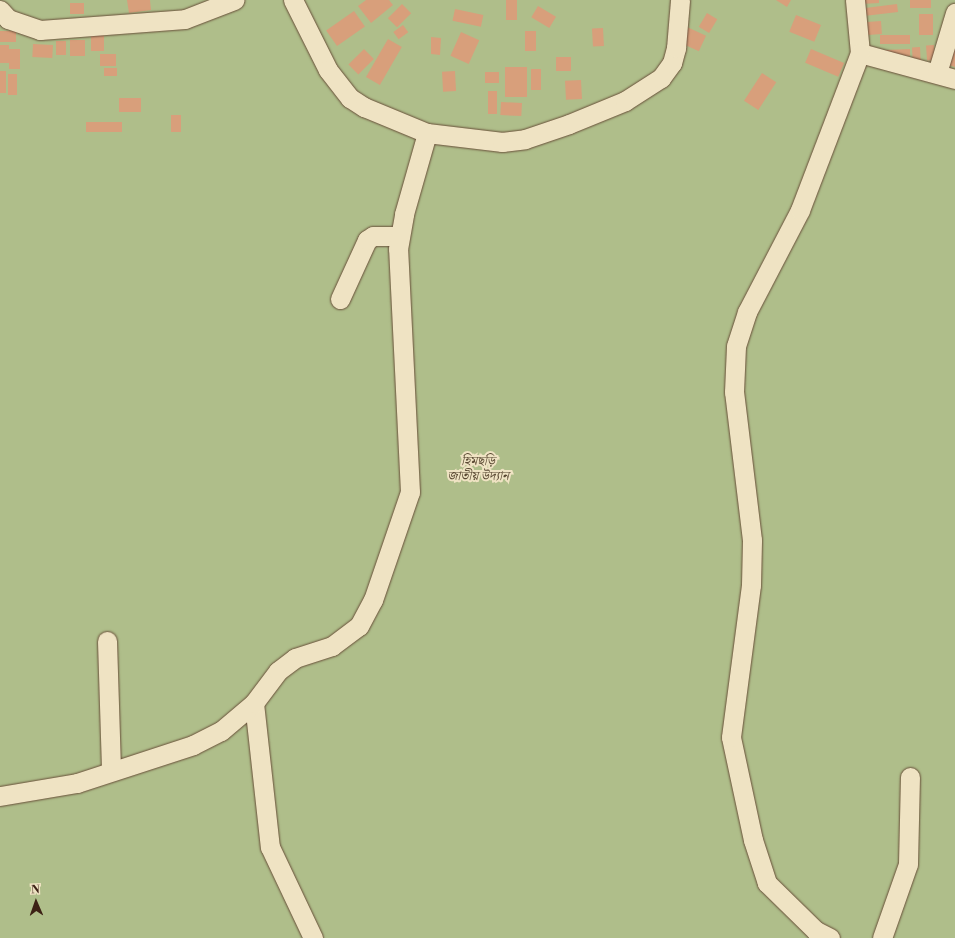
<!DOCTYPE html>
<meta charset="utf-8">
<style>
body{margin:0}
#map{position:relative;width:955px;height:938px;overflow:hidden;background:#e7d4a3;font-family:"Libre Bodoni","Noto Serif Bengali",serif}
div>[style]{position:absolute}
.green>*{inset:0;background:#afbe8a;transform-origin:0 0}
.building>*{inset:0;background:#d89f7b;transform-origin:0 0}
.roads{filter:drop-shadow(0 0 1px #674e38) drop-shadow(0 0 1px #674e38)}
.minor>*{height:19px;margin:-9.5px;padding:0 9.5px;transform-origin:9.5px;border-radius:9.5px;background:#efe3c3}
span{translate:-50% -50%;white-space:nowrap;text-align:center;line-height:1.15;-webkit-text-stroke:4px #efe3c3;paint-order:stroke}
.park-label{font-size:13px;color:#594832;font-style:italic}
.north{position:absolute;left:16px;top:882px;width:40px;height:40px;-webkit-text-stroke:3px #efe3c3;paint-order:stroke;rotate:358deg;font-size:11px;font-weight:700;line-height:16px;text-align:center;color:#3c2115}
.north::after{content:'';display:block;margin:auto;width:14px;height:18px;background:#3c2115;clip-path:polygon(50% 0,100% 100%,50% 72%,0 100%)}
</style>
<div id="map">
<div class="green">
<i style="left:0;top:0;width:955px;height:938px"></i>
</div>
<div class="building">
<i style="clip-path:polygon(127px 0,150px 0,151px 10px,129px 13px)"></i>
<i style="clip-path:polygon(366px 0,389px 0,393px 5px,371px 23px,358px 6px)"></i>
<i style="left:506px;top:0;width:11px;height:20px"></i>
<i style="clip-path:polygon(776px 0,791px 0,787px 7px)"></i>
<i style="clip-path:polygon(862px 0,879px 0,879px 3px,862px 4px)"></i>
<i style="left:910px;top:0;width:21px;height:8px"></i>
<i style="left:70px;top:3px;width:14px;height:11px"></i>
<i style="left:402px;top:4px;width:13px;height:20px;rotate:45deg"></i>
<i style="left:897px;top:4px;width:8px;height:32px;rotate:83deg"></i>
<i style="left:538px;top:6px;width:21px;height:13px;rotate:31deg"></i>
<i style="left:455px;top:9px;width:29px;height:12px;rotate:12deg"></i>
<i style="left:354px;top:11px;width:19px;height:34px;rotate:55deg"></i>
<i style="left:707px;top:13px;width:12px;height:16px;rotate:31deg"></i>
<i style="left:933px;top:14px;width:21px;height:14px;rotate:90deg"></i>
<i style="left:796px;top:15px;width:27px;height:18px;rotate:22deg"></i>
<i style="left:881px;top:21px;width:13px;height:14px;rotate:86deg"></i>
<i style="left:403px;top:25px;width:9px;height:12px;rotate:54deg"></i>
<i style="left:687px;top:27px;width:21px;height:17px;rotate:25deg"></i>
<i style="left:603px;top:28px;width:18px;height:11px;rotate:87deg"></i>
<i style="left:0;top:31px;width:16px;height:11px"></i>
<i style="left:525px;top:31px;width:11px;height:20px"></i>
<i style="left:461px;top:32px;width:20px;height:26px;rotate:24deg"></i>
<i style="left:91px;top:34px;width:13px;height:17px"></i>
<i style="left:910px;top:35px;width:9px;height:30px;rotate:90deg"></i>
<i style="clip-path:polygon(431px 37px,441px 38px,440px 55px,431px 54px)"></i>
<i style="left:388px;top:39px;width:16px;height:44px;rotate:30deg"></i>
<i style="left:70px;top:40px;width:15px;height:16px"></i>
<i style="left:56px;top:41px;width:10px;height:14px"></i>
<i style="left:33px;top:44px;width:20px;height:13px;rotate:3deg"></i>
<i style="left:0;top:45px;width:9px;height:18px"></i>
<i style="left:934px;top:45px;width:15px;height:8px;rotate:86deg"></i>
<i style="clip-path:polygon(955px 46px,955px 67px,949px 65px)"></i>
<i style="left:920px;top:47px;width:17px;height:8px;rotate:87deg"></i>
<i style="left:9px;top:49px;width:11px;height:20px"></i>
<i style="left:364px;top:49px;width:14px;height:22px;rotate:45deg"></i>
<i style="left:811px;top:49px;width:36px;height:15px;rotate:23deg"></i>
<i style="clip-path:polygon(910px 49px,910px 56px,884px 56px,884px 50px)"></i>
<i style="left:100px;top:54px;width:16px;height:12px"></i>
<i style="left:571px;top:57px;width:14px;height:15px;rotate:90deg"></i>
<i style="left:505px;top:67px;width:22px;height:30px"></i>
<i style="left:117px;top:68px;width:8px;height:13px;rotate:90deg"></i>
<i style="left:531px;top:69px;width:10px;height:21px"></i>
<i style="left:0;top:71px;width:6px;height:22px"></i>
<i style="left:455px;top:71px;width:20px;height:13px;rotate:87deg"></i>
<i style="left:485px;top:72px;width:14px;height:11px"></i>
<i style="left:762px;top:73px;width:17px;height:33px;rotate:33deg"></i>
<i style="left:8px;top:74px;width:9px;height:21px"></i>
<i style="left:581px;top:80px;width:19px;height:16px;rotate:87deg"></i>
<i style="left:488px;top:91px;width:9px;height:23px"></i>
<i style="left:141px;top:98px;width:14px;height:22px;rotate:90deg"></i>
<i style="left:501px;top:102px;width:21px;height:13px;rotate:3deg"></i>
<i style="left:171px;top:115px;width:10px;height:17px"></i>
<i style="left:86px;top:122px;width:36px;height:10px"></i>
</div>
<div class="roads">
<div class="minor">
<i style="left:293px;top:0;width:78px;rotate:63.4deg"></i>
<i style="left:328px;top:70px;width:36px;rotate:52deg"></i>
<i style="left:350px;top:98px;width:17px;rotate:33deg"></i>
<i style="left:364px;top:107px;width:68px;rotate:22.4deg"></i>
<i style="left:427px;top:133px;width:76px;rotate:6.8deg"></i>
<i style="left:502px;top:142px;width:23px;rotate:-7deg"></i>
<i style="left:525px;top:139px;width:46px;rotate:-18.8deg"></i>
<i style="left:569px;top:124px;width:61px;rotate:-22.3deg"></i>
<i style="left:625px;top:101px;width:43px;rotate:-32.6deg"></i>
<i style="left:661px;top:78px;width:19px;rotate:-54deg"></i>
<i style="left:672px;top:63px;width:16px;rotate:-75deg"></i>
<i style="left:676px;top:48px;width:48px;rotate:-85.2deg"></i>
<i style="left:855px;top:0;width:53px;rotate:84.6deg"></i>
<i style="left:860px;top:53px;width:98px;rotate:15.3deg"></i>
<i style="left:0;top:10px;width:12px;rotate:48deg"></i>
<i style="left:8px;top:19px;width:34px;rotate:19deg"></i>
<i style="left:40px;top:30px;width:145px;rotate:-4.3deg"></i>
<i style="left:185px;top:19px;width:53px;rotate:-21.2deg"></i>
<i style="left:937px;top:73px;width:63px;rotate:-73.3deg"></i>
<i style="left:340px;top:299px;width:65px;rotate:-65.4deg"></i>
<i style="left:367px;top:240px;width:7px;rotate:-34deg"></i>
<i style="left:373px;top:236px;width:26px"></i>
<i style="left:107px;top:641px;width:130px;rotate:88.2deg"></i>
<i style="left:254px;top:703px;width:145px;rotate:83.7deg"></i>
<i style="left:270px;top:847px;width:101px;rotate:64.7deg"></i>
<i style="left:0;top:796px;width:78px;rotate:-9.6deg"></i>
<i style="left:77px;top:783px;width:122px;rotate:-18.1deg"></i>
<i style="left:193px;top:745px;width:31px;rotate:-27deg"></i>
<i style="left:221px;top:731px;width:43px;rotate:-40.3deg"></i>
<i style="left:254px;top:703px;width:40px;rotate:-53deg"></i>
<i style="left:278px;top:671px;width:21px;rotate:-37deg"></i>
<i style="left:295px;top:658px;width:39px;rotate:-18deg"></i>
<i style="left:332px;top:646px;width:34px;rotate:-37deg"></i>
<i style="left:359px;top:626px;width:30px;rotate:-62deg"></i>
<i style="left:373px;top:600px;width:114px;rotate:-71.1deg"></i>
<i style="left:410px;top:492px;width:243px;rotate:-92.8deg"></i>
<i style="left:398px;top:249px;width:36px;rotate:-80deg"></i>
<i style="left:404px;top:214px;width:84px;rotate:-74.1deg"></i>
<i style="left:830px;top:938px;width:16px;rotate:-153deg"></i>
<i style="left:816px;top:931px;width:69px;rotate:-135.6deg"></i>
<i style="left:767px;top:883px;width:45px;rotate:-108deg"></i>
<i style="left:753px;top:840px;width:105px;rotate:-102.1deg"></i>
<i style="left:731px;top:737px;width:153px;rotate:-82.5deg"></i>
<i style="left:751px;top:585px;width:45px;rotate:-88.7deg"></i>
<i style="left:752px;top:540px;width:149px;rotate:-96.9deg"></i>
<i style="left:734px;top:392px;width:46px;rotate:-87.5deg"></i>
<i style="left:736px;top:346px;width:36px;rotate:-72deg"></i>
<i style="left:747px;top:312px;width:115px;rotate:-62.5deg"></i>
<i style="left:800px;top:210px;width:168px;rotate:-69.1deg"></i>
<i style="left:882px;top:938px;width:78px;rotate:-70.6deg"></i>
<i style="left:908px;top:864px;width:87px;rotate:-88.7deg"></i>
</div>
</div>
<div class="park-label">
<span style="left:478px;top:469px">হিমছড়ি<br>জাতীয় উদ্যান</span>
</div>
<div class="north">N</div>
</div>
